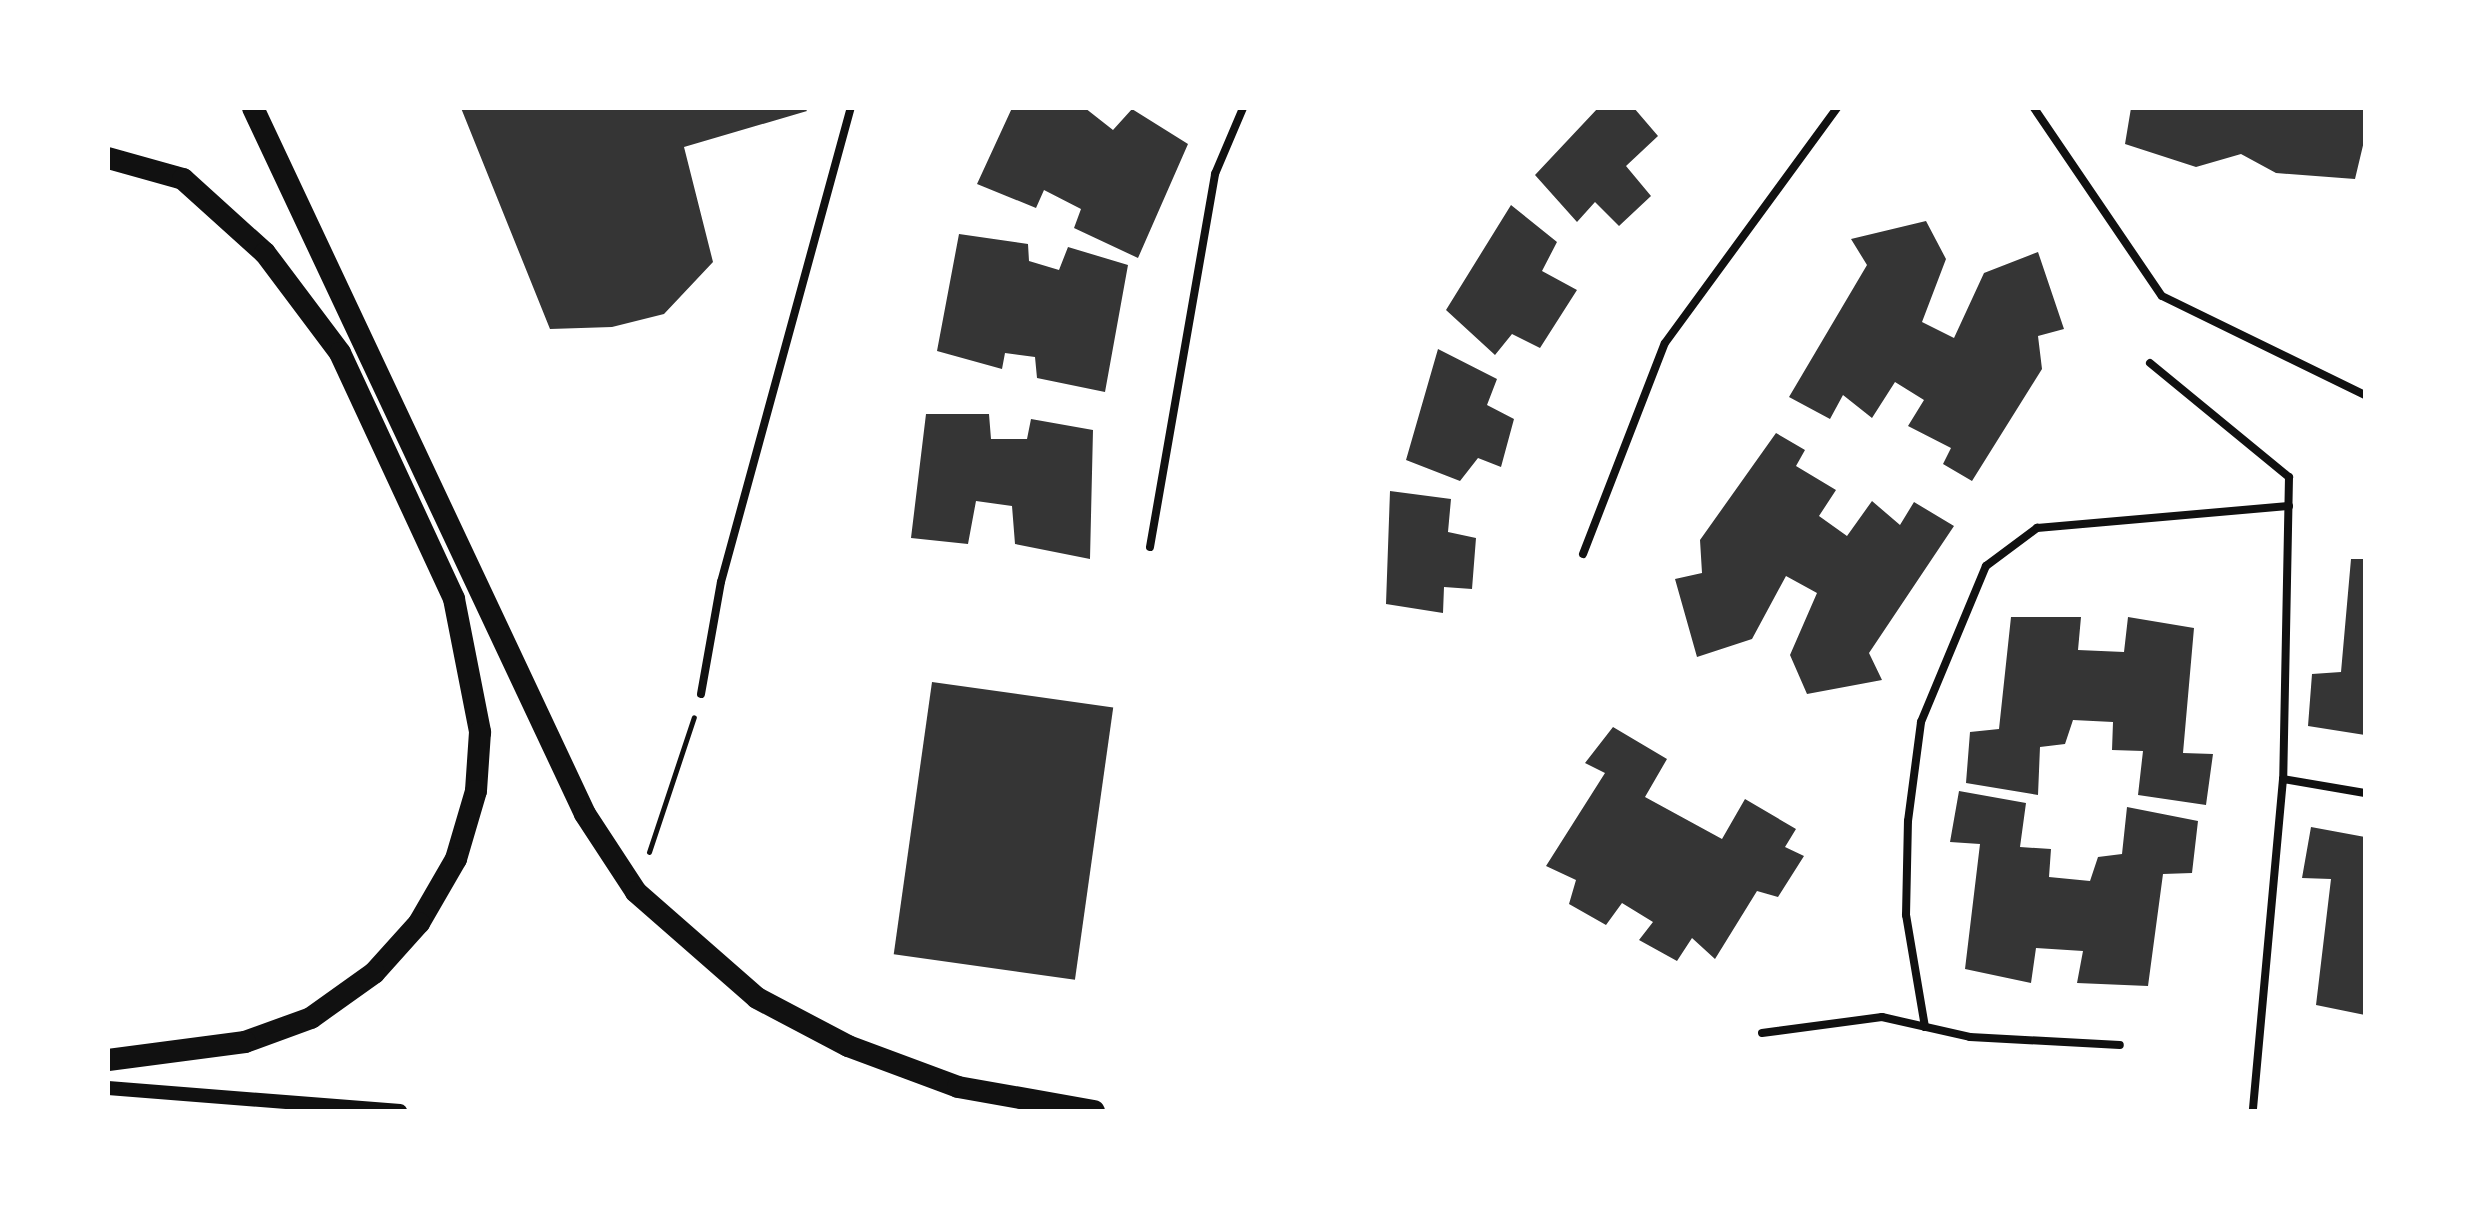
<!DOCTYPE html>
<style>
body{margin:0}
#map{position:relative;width:2473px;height:1219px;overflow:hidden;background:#fff;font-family:"Golos Text",sans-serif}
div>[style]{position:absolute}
.building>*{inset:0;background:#353535;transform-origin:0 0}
.path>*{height:5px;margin:-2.5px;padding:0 2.5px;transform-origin:2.5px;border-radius:2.5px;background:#111}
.minor>*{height:8px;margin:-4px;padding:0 4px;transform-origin:4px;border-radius:4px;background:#111}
.tertiary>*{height:14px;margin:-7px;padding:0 7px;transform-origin:7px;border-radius:7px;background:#111}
.trunk>*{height:22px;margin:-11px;padding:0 11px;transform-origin:11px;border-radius:11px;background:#111}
span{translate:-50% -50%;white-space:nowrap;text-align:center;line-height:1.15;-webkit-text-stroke:8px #fff;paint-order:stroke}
.frame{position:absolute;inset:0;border:110px solid #fff;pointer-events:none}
</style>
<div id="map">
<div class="building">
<i style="clip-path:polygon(461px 108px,805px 108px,807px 111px,684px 147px,713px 262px,664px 314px,612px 327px,550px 329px)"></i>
<i style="clip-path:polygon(1012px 108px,1085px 108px,1113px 130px,1132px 109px,1188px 144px,1138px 258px,1074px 228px,1081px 209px,1044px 190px,1036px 208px,977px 184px)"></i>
<i style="clip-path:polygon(1598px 108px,1634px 108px,1658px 136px,1626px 166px,1651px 196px,1619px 226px,1595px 202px,1577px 222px,1535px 175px)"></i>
<i style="clip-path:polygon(2131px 108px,2365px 108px,2365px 137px,2355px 179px,2276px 173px,2241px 154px,2196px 167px,2125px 144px)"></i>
<i style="clip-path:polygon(1511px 205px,1557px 242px,1542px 271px,1577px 290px,1540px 348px,1512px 334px,1495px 355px,1446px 310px)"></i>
<i style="clip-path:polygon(1926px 221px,1946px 259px,1922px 322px,1954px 338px,1984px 273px,2038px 252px,2064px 329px,2038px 336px,2042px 369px,1972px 481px,1943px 464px,1951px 448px,1908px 426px,1924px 400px,1895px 382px,1872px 418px,1843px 395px,1830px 419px,1789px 397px,1867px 265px,1851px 239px)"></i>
<i style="clip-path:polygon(959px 234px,1028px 244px,1029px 261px,1059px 270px,1068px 247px,1128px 265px,1105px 392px,1037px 378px,1035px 357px,1005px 353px,1002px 369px,937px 351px)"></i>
<i style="clip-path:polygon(1438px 349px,1497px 379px,1487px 405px,1514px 419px,1501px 467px,1478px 458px,1460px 481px,1406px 460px)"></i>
<i style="clip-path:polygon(926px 414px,989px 414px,991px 439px,1027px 439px,1031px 419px,1093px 430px,1090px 559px,1015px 544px,1012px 506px,976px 501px,968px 544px,911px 538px)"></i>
<i style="clip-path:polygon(1776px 433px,1805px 450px,1796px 466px,1836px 490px,1819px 516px,1847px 536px,1872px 501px,1900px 525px,1914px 502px,1954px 526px,1869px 653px,1882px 680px,1807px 694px,1790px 655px,1817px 593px,1786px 576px,1752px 639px,1697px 657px,1675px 579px,1702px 573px,1700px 540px)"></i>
<i style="clip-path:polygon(1390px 491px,1451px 499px,1448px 532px,1476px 538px,1472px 589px,1444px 587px,1443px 613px,1386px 604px)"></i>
<i style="clip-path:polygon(2351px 559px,2365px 559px,2365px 735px,2308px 726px,2312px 674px,2341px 672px)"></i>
<i style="clip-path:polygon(2011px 617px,2081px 617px,2078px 650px,2124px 652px,2128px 617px,2194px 628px,2183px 753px,2213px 754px,2206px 805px,2138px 795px,2143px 751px,2112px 750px,2113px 722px,2073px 720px,2065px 744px,2040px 747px,2038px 795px,1966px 783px,1970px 732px,1999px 729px)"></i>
<i style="left:932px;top:682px;width:183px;height:275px;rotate:8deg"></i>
<i style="clip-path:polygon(1613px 727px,1667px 759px,1645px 797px,1722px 839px,1745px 799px,1796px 829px,1785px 847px,1804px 856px,1778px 897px,1757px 891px,1715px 959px,1692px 938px,1677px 961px,1639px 940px,1653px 922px,1622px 903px,1606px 925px,1569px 904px,1576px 880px,1546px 866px,1605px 773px,1585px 763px)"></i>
<i style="clip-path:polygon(1959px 791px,2026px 803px,2020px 847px,2051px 849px,2049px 877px,2090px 881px,2098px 857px,2122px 854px,2127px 807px,2198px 821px,2192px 873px,2163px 874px,2148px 986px,2077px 983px,2083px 951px,2036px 948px,2031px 983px,1965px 969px,1980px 844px,1950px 842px)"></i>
<i style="clip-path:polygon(2311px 827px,2365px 837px,2365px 1015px,2316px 1005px,2331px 879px,2302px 878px)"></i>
</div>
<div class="path">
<i style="left:649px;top:852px;width:142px;rotate:-71.6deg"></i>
</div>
<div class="minor">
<i style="left:2034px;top:108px;width:227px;rotate:55.8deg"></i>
<i style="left:2162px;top:296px;width:226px;rotate:26deg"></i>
<i style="left:2150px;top:363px;width:180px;rotate:39.4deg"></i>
<i style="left:2289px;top:477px;width:302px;rotate:91.1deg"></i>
<i style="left:2283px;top:779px;width:333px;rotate:95.2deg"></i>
<i style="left:1150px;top:547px;width:379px;rotate:-80.1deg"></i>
<i style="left:1215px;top:174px;width:72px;rotate:-67deg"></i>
<i style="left:1583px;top:554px;width:226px;rotate:-68.8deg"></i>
<i style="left:1665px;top:343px;width:291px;rotate:-53.8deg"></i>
<i style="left:701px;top:694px;width:114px;rotate:-79.9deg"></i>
<i style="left:721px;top:582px;width:492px;rotate:-74.7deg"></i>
<i style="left:2283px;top:779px;width:83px;rotate:9.7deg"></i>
<i style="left:1925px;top:1027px;width:114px;rotate:-99.6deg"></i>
<i style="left:1906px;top:915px;width:94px;rotate:-88.8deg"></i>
<i style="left:1908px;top:821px;width:100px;rotate:-82.5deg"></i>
<i style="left:1921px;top:722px;width:169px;rotate:-67.4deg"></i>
<i style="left:1986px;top:566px;width:64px;rotate:-36.7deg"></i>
<i style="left:2037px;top:528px;width:253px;rotate:-5deg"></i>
<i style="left:1762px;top:1033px;width:121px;rotate:-7.6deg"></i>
<i style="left:1882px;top:1017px;width:90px;rotate:12.8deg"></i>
<i style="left:1970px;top:1037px;width:150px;rotate:3.1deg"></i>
</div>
<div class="tertiary">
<i style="left:108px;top:1088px;width:293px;rotate:4.5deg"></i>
</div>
<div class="trunk">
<i style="left:253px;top:108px;width:780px;rotate:64.81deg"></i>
<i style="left:585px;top:814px;width:93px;rotate:56.8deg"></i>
<i style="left:636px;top:892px;width:161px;rotate:41.2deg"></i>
<i style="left:757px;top:998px;width:103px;rotate:27.8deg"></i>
<i style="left:848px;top:1046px;width:117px;rotate:20.4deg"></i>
<i style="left:958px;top:1087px;width:138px;rotate:10deg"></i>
<i style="left:108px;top:158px;width:78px;rotate:15.6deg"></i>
<i style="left:183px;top:179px;width:110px;rotate:42.1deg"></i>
<i style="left:265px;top:253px;width:125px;rotate:53.1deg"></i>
<i style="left:340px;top:353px;width:271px;rotate:65.1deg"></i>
<i style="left:454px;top:599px;width:136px;rotate:78.9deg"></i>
<i style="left:480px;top:732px;width:59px;rotate:93.9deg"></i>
<i style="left:476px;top:791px;width:71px;rotate:106.4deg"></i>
<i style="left:456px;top:859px;width:74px;rotate:120deg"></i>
<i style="left:419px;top:923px;width:67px;rotate:132deg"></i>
<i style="left:374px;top:973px;width:77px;rotate:144.5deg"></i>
<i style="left:311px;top:1018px;width:70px;rotate:160deg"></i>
<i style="left:245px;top:1042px;width:138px;rotate:172.5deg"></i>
</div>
<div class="frame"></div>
</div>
